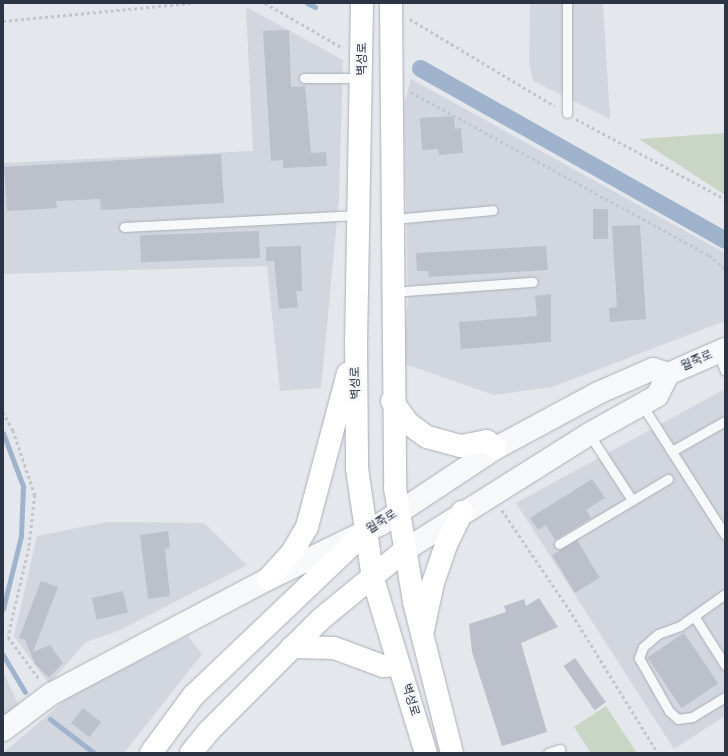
<!DOCTYPE html>
<meta charset="utf-8">
<style>
body{margin:0}
#map{position:relative;width:728px;height:756px;overflow:hidden;background:#e4e7ec;font-family:"Alegreya Sans","Noto Sans KR",sans-serif}
div>[style]{position:absolute}
.built>*{inset:0;background:#d2d6de}
.green>*{inset:0;background:#c9d6c5}
.stream>*{height:5px;margin:-2.5px;padding:0 2.5px;transform-origin:2.5px;border-radius:2.5px;background:#9fb4cc}
.canal>*{height:17px;margin:-8.5px;padding:0 8.5px;transform-origin:8.5px;border-radius:8.5px;background:#9fb4cc}
.building>*{inset:0;background:#bbc0ca;transform-origin:0 0}
.path>*{height:2.5px;margin-top:-1.25px;transform-origin:0;background:repeating-linear-gradient(90deg,#c2c5cb 0 3px,transparent 0 6px)}
.roads{filter:drop-shadow(0 0 1px #a9aeb7) drop-shadow(0 0 1px #a9aeb7)}
.service>*{height:9px;margin:-4.5px;padding:0 4.5px;transform-origin:4.5px;border-radius:4.5px;background:#f7f8fa}
.tertiary>*{height:22px;margin:-11px;padding:0 11px;transform-origin:11px;border-radius:11px;background:#f7f8fa}
.secondary>*{height:22px;margin:-11px;padding:0 11px;transform-origin:11px;border-radius:11px;background:#fff}
.primary>*{height:22px;margin:-11px;padding:0 11px;transform-origin:11px;border-radius:11px;background:#fff}
span{translate:-50% -50%;white-space:nowrap;text-align:center;line-height:1.15;-webkit-text-stroke:4px #f4f6f9;paint-order:stroke}
.street-label{font-size:12px;color:#2b3445}
.frame{position:absolute;inset:0;border:4px solid #2b3445;pointer-events:none}
</style>
<div id="map">
<div class="built">
<i style="clip-path:polygon(530px 3px,603px 3px,610px 119px,533px 81px,529px 61px)"></i>
<i style="clip-path:polygon(246px 7px,343px 60px,339px 199px,321px 388px,280px 391px,267px 266px,3px 274px,3px 163px,253px 151px)"></i>
<i style="clip-path:polygon(411px 79px,725px 253px,725px 321px,552px 387px,494px 395px,402px 363px,408px 299px,404px 105px)"></i>
<i style="clip-path:polygon(725px 389px,725px 716px,674px 749px,516px 503px)"></i>
<i style="clip-path:polygon(107px 522px,204px 523px,247px 565px,120px 630px,86px 642px,49px 684px,14px 636px,37px 536px)"></i>
<i style="clip-path:polygon(188px 636px,202px 654px,124px 753px,3px 753px,70px 696px)"></i>
<i style="clip-path:polygon(3px 671px,18px 704px,3px 719px)"></i>
</div>
<div class="green">
<i style="clip-path:polygon(725px 133px,725px 195px,639px 139px)"></i>
<i style="clip-path:polygon(606px 706px,637px 753px,591px 753px,574px 727px)"></i>
</div>
<div class="stream">
<i style="left:307px;top:3px;width:9px;rotate:27deg"></i>
<i style="left:3px;top:433px;width:57px;rotate:69.3deg"></i>
<i style="left:23px;top:486px;width:50px;rotate:92.3deg"></i>
<i style="left:21px;top:536px;width:75px;rotate:103.9deg"></i>
<i style="left:3px;top:655px;width:43px;rotate:59.3deg"></i>
<i style="left:50px;top:719px;width:56px;rotate:37.7deg"></i>
</div>
<div class="canal">
<i style="left:420px;top:68px;width:350px;rotate:29.4deg"></i>
</div>
<div class="building">
<i style="clip-path:polygon(289px 30px,291px 87px,305px 86px,311px 153px,326px 152px,327px 166px,283px 168px,283px 160px,271px 161px,263px 31px)"></i>
<i style="clip-path:polygon(454px 116px,455px 129px,461px 128px,463px 153px,439px 155px,438px 149px,422px 150px,420px 118px)"></i>
<i style="clip-path:polygon(221px 154px,224px 203px,101px 210px,100px 199px,56px 201px,57px 208px,7px 211px,4px 167px)"></i>
<i style="left:593px;top:209px;width:15px;height:30px"></i>
<i style="clip-path:polygon(640px 225px,646px 319px,610px 322px,609px 308px,617px 307px,612px 226px)"></i>
<i style="left:259px;top:231px;width:27px;height:119px;rotate:88deg"></i>
<i style="clip-path:polygon(301px 246px,302px 291px,296px 291px,298px 307px,279px 309px,274px 261px,266px 261px,266px 247px)"></i>
<i style="clip-path:polygon(546px 246px,548px 270px,429px 277px,428px 271px,417px 271px,416px 253px)"></i>
<i style="clip-path:polygon(551px 294px,551px 342px,461px 349px,459px 322px,537px 316px,535px 296px)"></i>
<i style="clip-path:polygon(592px 479px,605px 498px,586px 510px,591px 518px,555px 540px,546px 525px,538px 530px,530px 518px)"></i>
<i style="clip-path:polygon(168px 531px,170px 548px,165px 549px,170px 596px,148px 599px,140px 535px)"></i>
<i style="left:577px;top:540px;width:44px;height:29px;rotate:59deg"></i>
<i style="clip-path:polygon(41px 581px,58px 587px,33px 652px,50px 645px,63px 663px,49px 678px,35px 664px,25px 640px,19px 638px)"></i>
<i style="left:123px;top:591px;width:22px;height:32px;rotate:77deg"></i>
<i style="clip-path:polygon(539px 598px,558px 627px,521px 643px,547px 732px,502px 746px,472px 652px,469px 624px,506px 612px,504px 606px,524px 599px,526px 606px)"></i>
<i style="left:684px;top:633px;width:61px;height:44px;rotate:56deg"></i>
<i style="left:575px;top:658px;width:54px;height:14px;rotate:55deg"></i>
<i style="left:83px;top:708px;width:23px;height:19px;rotate:38deg"></i>
</div>
<div class="path">
<i style="left:265px;top:3px;width:90px;rotate:30deg"></i>
<i style="left:410px;top:19px;width:169px;rotate:31deg"></i>
<i style="left:3px;top:21px;width:189px;rotate:-5.5deg"></i>
<i style="left:411px;top:92px;width:340px;rotate:28.7deg"></i>
<i style="left:709px;top:255px;width:21px;rotate:41deg"></i>
<i style="left:576px;top:119px;width:169px;rotate:28.2deg"></i>
<i style="left:3px;top:412px;width:21px;rotate:61deg"></i>
<i style="left:13px;top:430px;width:69px;rotate:71.3deg"></i>
<i style="left:35px;top:495px;width:53px;rotate:96.5deg"></i>
<i style="left:29px;top:548px;width:91px;rotate:103.3deg"></i>
<i style="left:8px;top:637px;width:54px;rotate:53.3deg"></i>
<i style="left:502px;top:510px;width:120px;rotate:55.9deg"></i>
<i style="left:569px;top:609px;width:169px;rotate:58.3deg"></i>
</div>
<div class="roads">
<div class="service">
<i style="left:567px;top:3px;width:110px;rotate:90deg"></i>
<i style="left:304px;top:78px;width:58px"></i>
<i style="left:393px;top:219px;width:100px;rotate:-5.1deg"></i>
<i style="left:124px;top:227px;width:235px;rotate:-2.9deg"></i>
<i style="left:392px;top:292px;width:141px;rotate:-4.1deg"></i>
<i style="left:718px;top:352px;width:20px;rotate:70deg"></i>
<i style="left:642px;top:405px;width:154px;rotate:57.4deg"></i>
<i style="left:589px;top:434px;width:79px;rotate:56.9deg"></i>
<i style="left:672px;top:451px;width:61px;rotate:-29.5deg"></i>
<i style="left:559px;top:544px;width:127px;rotate:-30.8deg"></i>
<i style="left:725px;top:594px;width:55px;rotate:144.6deg"></i>
<i style="left:680px;top:626px;width:23px;rotate:160deg"></i>
<i style="left:658px;top:634px;width:20px;rotate:139deg"></i>
<i style="left:643px;top:647px;width:12px;rotate:110deg"></i>
<i style="left:639px;top:658px;width:61px;rotate:60.5deg"></i>
<i style="left:669px;top:711px;width:12px;rotate:42deg"></i>
<i style="left:678px;top:719px;width:14px;rotate:-8deg"></i>
<i style="left:692px;top:717px;width:39px;rotate:-31deg"></i>
<i style="left:694px;top:616px;width:58px;rotate:57.7deg"></i>
<i style="left:548px;top:753px;width:13px;rotate:-18deg"></i>
</div>
<div class="tertiary">
<i style="left:405px;top:550px;width:218px;rotate:-32.2deg"></i>
<i style="left:589px;top:434px;width:78px;rotate:-29.2deg"></i>
<i style="left:657px;top:396px;width:25px;rotate:-63deg"></i>
<i style="left:668px;top:374px;width:62px;rotate:-23.7deg"></i>
<i style="left:3px;top:730px;width:60px;rotate:-36.9deg"></i>
<i style="left:51px;top:694px;width:246px;rotate:-27.9deg"></i>
<i style="left:268px;top:579px;width:126px;rotate:-26deg"></i>
<i style="left:381px;top:524px;width:138px;rotate:-33.5deg"></i>
<i style="left:496px;top:448px;width:116px;rotate:-28.3deg"></i>
<i style="left:598px;top:393px;width:60px;rotate:-23.6deg"></i>
<i style="left:653px;top:369px;width:16px;rotate:18deg"></i>
</div>
<div class="secondary">
<i style="left:362px;top:3px;width:338px;rotate:91deg"></i>
<i style="left:356px;top:341px;width:127px;rotate:89.5deg"></i>
<i style="left:357px;top:468px;width:112px;rotate:81.8deg"></i>
<i style="left:373px;top:579px;width:182px;rotate:73.1deg"></i>
<i style="left:391px;top:3px;width:485px;rotate:89.5deg"></i>
<i style="left:395px;top:488px;width:116px;rotate:80.5deg"></i>
<i style="left:414px;top:602px;width:156px;rotate:75.9deg"></i>
<i style="left:392px;top:401px;width:29px;rotate:54deg"></i>
<i style="left:409px;top:424px;width:22px;rotate:36deg"></i>
<i style="left:427px;top:437px;width:35px;rotate:15deg"></i>
<i style="left:461px;top:446px;width:26px;rotate:-11deg"></i>
<i style="left:487px;top:441px;width:11px;rotate:38deg"></i>
<i style="left:268px;top:579px;width:38px;rotate:-48deg"></i>
<i style="left:293px;top:551px;width:28px;rotate:-60deg"></i>
<i style="left:307px;top:527px;width:159px;rotate:-75.1deg"></i>
<i style="left:423px;top:630px;width:48px;rotate:-78deg"></i>
<i style="left:433px;top:583px;width:40px;rotate:-71.1deg"></i>
<i style="left:446px;top:545px;width:37px;rotate:-64deg"></i>
<i style="left:292px;top:647px;width:42px;rotate:1.4deg"></i>
<i style="left:334px;top:648px;width:52px;rotate:20.2deg"></i>
<i style="left:383px;top:666px;width:16px;rotate:-4deg"></i>
</div>
<div class="primary">
<i style="left:151px;top:753px;width:71px;rotate:-53.6deg"></i>
<i style="left:193px;top:696px;width:239px;rotate:-43.6deg"></i>
<i style="left:191px;top:753px;width:28px;rotate:-51deg"></i>
<i style="left:209px;top:731px;width:158px;rotate:-45deg"></i>
<i style="left:321px;top:619px;width:109px;rotate:-39.4deg"></i>
</div>
</div>
<div class="street-label">
<span style="left:363px;top:59px;rotate:-90deg">벽성로</span>
<span style="left:697px;top:361px;rotate:-24deg">월죽로</span>
<span style="left:356px;top:383px;rotate:-91deg">벽성로</span>
<span style="left:382px;top:522px;rotate:-33deg">월죽로</span>
<span style="left:410px;top:700px;rotate:73deg">벽성로</span>
</div>
<div class="frame"></div>
</div>
